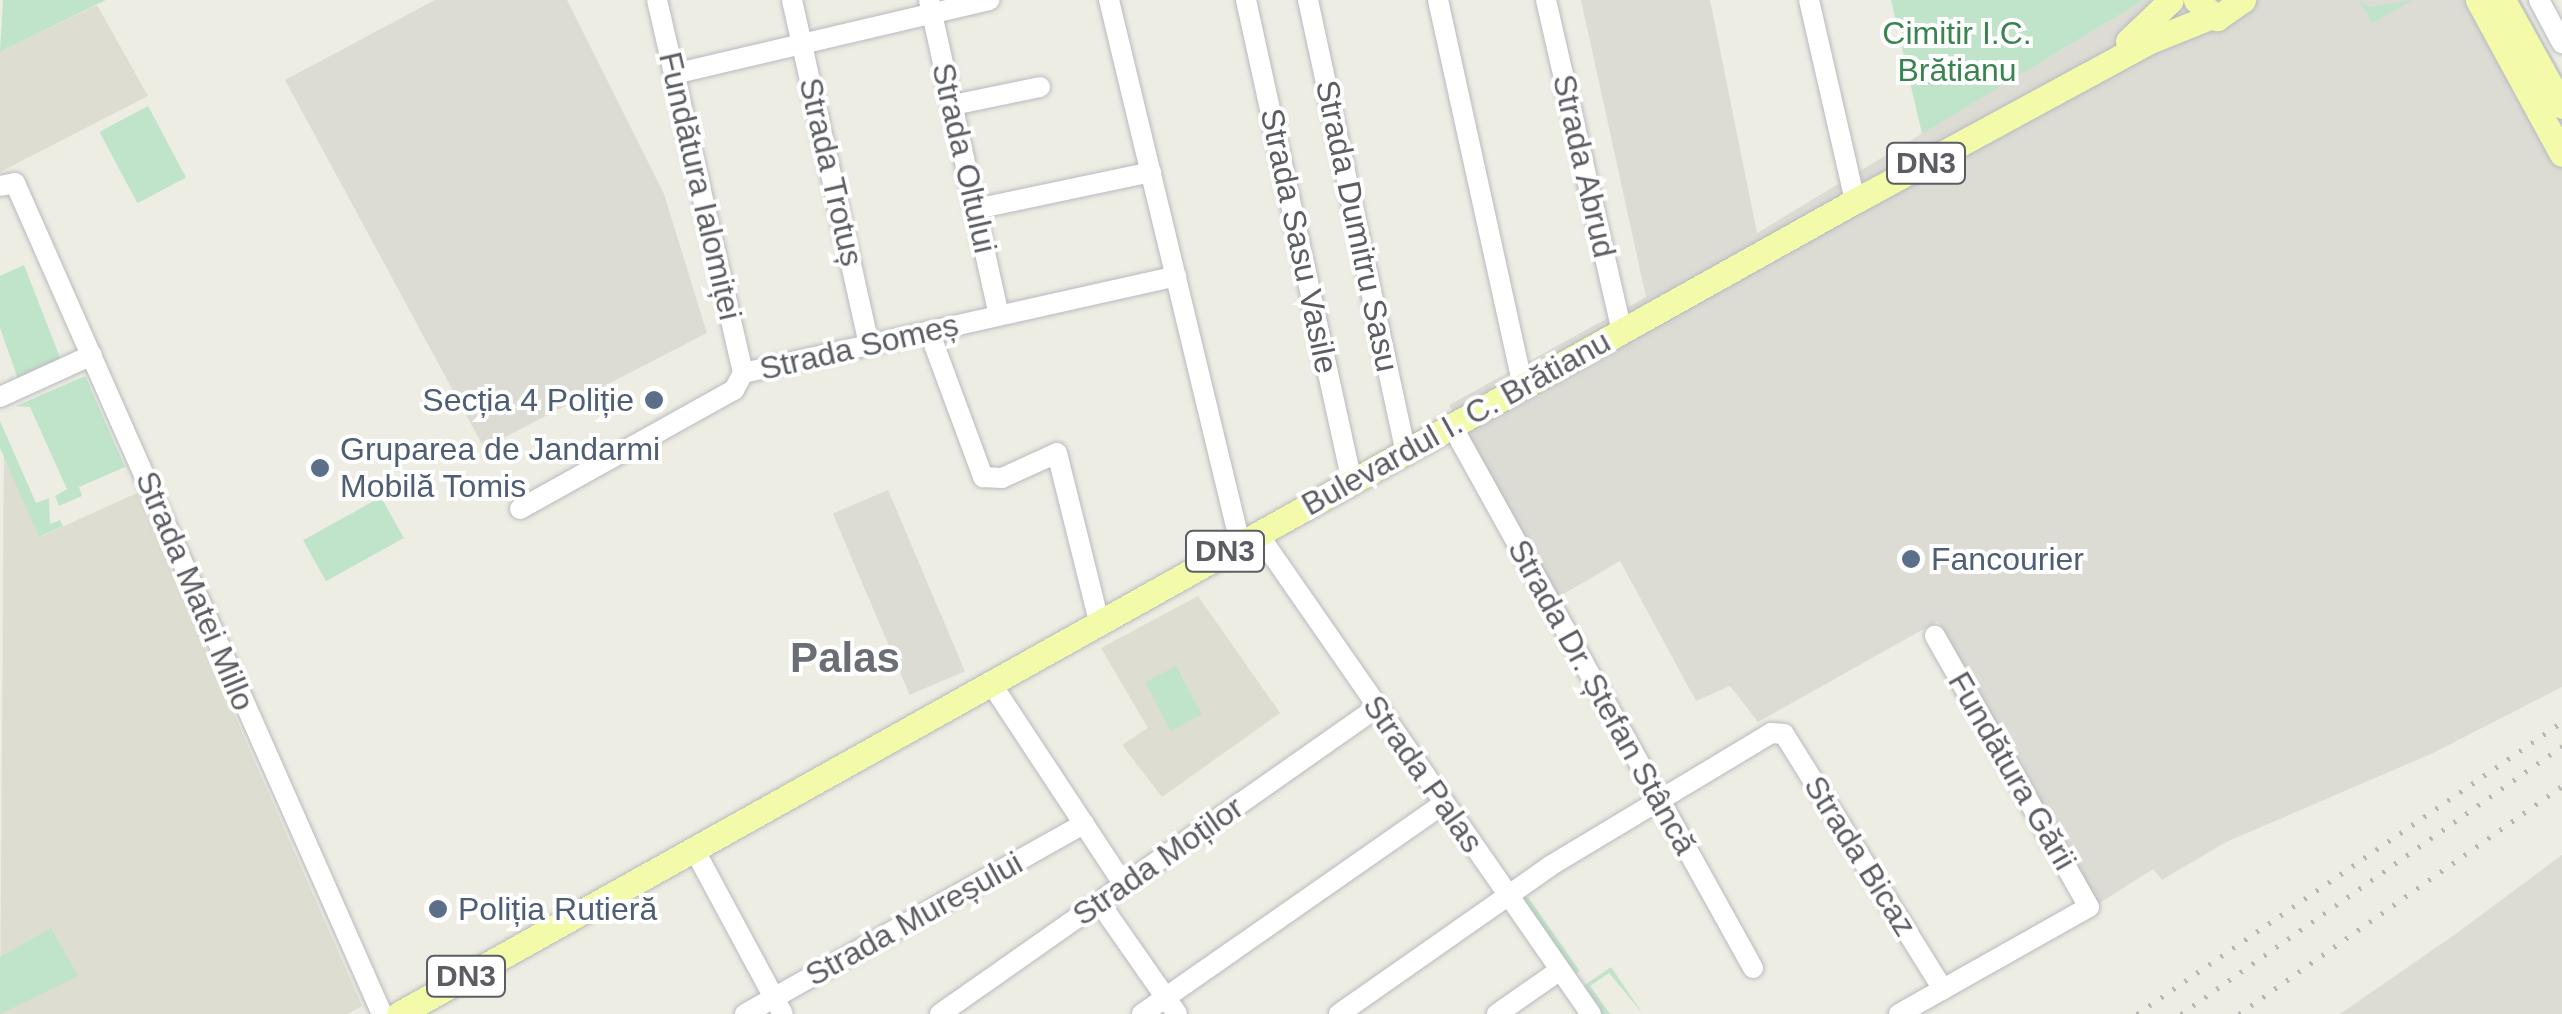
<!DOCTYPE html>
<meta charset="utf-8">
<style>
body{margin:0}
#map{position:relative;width:2562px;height:1014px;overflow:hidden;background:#edede3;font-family:Helvetica,sans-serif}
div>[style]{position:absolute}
.industrial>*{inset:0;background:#dcdcd5;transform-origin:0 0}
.education>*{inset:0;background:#ddddd1}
.green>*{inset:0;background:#c0e4ca;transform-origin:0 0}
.roads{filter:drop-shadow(0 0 2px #b8b9bf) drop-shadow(0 0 2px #b8b9bf)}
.minor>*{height:20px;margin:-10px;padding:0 10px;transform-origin:10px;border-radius:10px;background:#fff}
.major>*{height:25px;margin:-12.5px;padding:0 12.5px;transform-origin:12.5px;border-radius:12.5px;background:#f3fbaa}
.rail>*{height:5px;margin-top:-2.5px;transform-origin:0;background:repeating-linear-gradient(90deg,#b6b6b7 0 2.5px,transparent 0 14.5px)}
.dots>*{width:28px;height:28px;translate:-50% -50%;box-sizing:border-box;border:5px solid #fff;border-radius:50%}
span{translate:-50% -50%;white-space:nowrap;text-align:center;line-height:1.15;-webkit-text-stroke:8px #fff;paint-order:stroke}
.shield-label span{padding:2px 8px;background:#fff;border:2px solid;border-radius:8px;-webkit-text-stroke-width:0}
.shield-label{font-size:30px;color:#5b5d63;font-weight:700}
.park-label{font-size:32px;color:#398450}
.street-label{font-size:32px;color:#5b5d63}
.service-label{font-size:32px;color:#4e5e75}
.right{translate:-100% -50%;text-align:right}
.left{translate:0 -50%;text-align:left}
.district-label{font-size:42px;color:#6c6e75;font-weight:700}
</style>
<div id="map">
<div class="industrial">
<i style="clip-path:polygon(435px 0,567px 0,664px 194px,707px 333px,484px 448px,285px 80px)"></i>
<i style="clip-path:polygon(1581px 0,1710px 0,1757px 233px,2144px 0,2521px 0,2562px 75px,2562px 687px,2431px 754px,2226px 842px,2162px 880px,2153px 869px,2095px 906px,1938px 621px,1758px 722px,1730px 686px,1696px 701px,1620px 561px,1557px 598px,1449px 405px,1646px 297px)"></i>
<i style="left:888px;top:490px;width:197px;height:60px;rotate:67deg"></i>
<i style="clip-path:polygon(2562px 855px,2562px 1014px,2340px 1014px,2457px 933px)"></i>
</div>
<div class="education">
<i style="clip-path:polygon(97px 5px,148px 96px,0 172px,0 52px)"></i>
<i style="clip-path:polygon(4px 456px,40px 537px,137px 493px,362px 1006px,348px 1014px,0 1014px)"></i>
<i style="clip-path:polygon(1198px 596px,1280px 713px,1162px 797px,1122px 745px,1148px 728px,1101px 648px)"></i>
</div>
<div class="green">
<i style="clip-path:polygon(3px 0,106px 0,0 52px)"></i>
<i style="clip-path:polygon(1891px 0,2144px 0,1922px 134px)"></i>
<i style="clip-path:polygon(2359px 0,2370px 7px,2413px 0,2372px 23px)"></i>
<i style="left:148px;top:106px;width:81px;height:55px;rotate:62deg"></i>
<i style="clip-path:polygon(24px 265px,61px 360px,18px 379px,0 328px,0 276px)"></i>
<i style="clip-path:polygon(85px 376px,125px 467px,79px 487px,82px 496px,59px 506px,55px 496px,67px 489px,30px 407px,16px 406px)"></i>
<i style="clip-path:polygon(0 421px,36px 503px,49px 498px,50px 524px,60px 520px,63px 526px,39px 537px,0 448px)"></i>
<i style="left:381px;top:497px;width:47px;height:89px;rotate:61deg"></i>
<i style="left:1176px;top:666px;width:55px;height:35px;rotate:62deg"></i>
<i style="left:1528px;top:897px;width:90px;height:7px;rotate:55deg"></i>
<i style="clip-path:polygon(51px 928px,78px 976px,0 1014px,0 957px)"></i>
<i style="clip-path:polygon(1611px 967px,1643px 1014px,1609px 973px,1590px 986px,1610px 1014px,1601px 1014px,1582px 987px)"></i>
</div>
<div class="roads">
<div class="minor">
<i style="left:657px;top:0;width:383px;rotate:77deg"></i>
<i style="left:792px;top:0;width:353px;rotate:77.4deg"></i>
<i style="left:929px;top:0;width:323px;rotate:77.5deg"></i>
<i style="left:1109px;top:0;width:559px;rotate:76.44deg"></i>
<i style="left:1246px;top:0;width:494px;rotate:77.6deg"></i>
<i style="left:1308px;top:0;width:463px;rotate:77.8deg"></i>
<i style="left:1438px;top:0;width:395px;rotate:77.6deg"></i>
<i style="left:1546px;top:0;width:340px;rotate:77.1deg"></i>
<i style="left:1809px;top:0;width:206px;rotate:77.1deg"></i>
<i style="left:2539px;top:0;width:49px;rotate:61.9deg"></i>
<i style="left:674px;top:74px;width:324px;rotate:-13.2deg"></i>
<i style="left:953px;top:105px;width:89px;rotate:-11.7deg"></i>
<i style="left:0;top:186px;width:15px;rotate:-11deg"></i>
<i style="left:15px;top:183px;width:908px;rotate:66.17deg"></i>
<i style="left:976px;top:209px;width:179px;rotate:-11.9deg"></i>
<i style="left:929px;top:331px;width:156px;rotate:69.7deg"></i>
<i style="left:983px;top:477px;width:19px;rotate:3deg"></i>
<i style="left:1002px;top:478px;width:60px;rotate:-24.4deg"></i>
<i style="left:1057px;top:453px;width:174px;rotate:76deg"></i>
<i style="left:743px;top:373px;width:444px;rotate:-12.6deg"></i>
<i style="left:0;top:397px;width:101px;rotate:-24.5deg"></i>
<i style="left:1452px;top:426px;width:620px;rotate:60.95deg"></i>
<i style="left:520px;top:509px;width:245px;rotate:-29.1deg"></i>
<i style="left:734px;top:390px;width:19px;rotate:-62deg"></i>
<i style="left:1258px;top:534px;width:584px;rotate:55.25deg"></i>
<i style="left:991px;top:683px;width:242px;rotate:56.6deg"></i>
<i style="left:694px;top:849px;width:187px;rotate:61.7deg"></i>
<i style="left:1099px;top:902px;width:136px;rotate:55.1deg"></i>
<i style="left:745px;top:1014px;width:389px;rotate:-29.3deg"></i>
<i style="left:940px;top:1014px;width:533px;rotate:-35.06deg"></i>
<i style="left:1142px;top:1014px;width:368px;rotate:-34.9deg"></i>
<i style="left:1339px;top:1014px;width:258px;rotate:-35deg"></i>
<i style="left:1550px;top:866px;width:258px;rotate:-31deg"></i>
<i style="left:1771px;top:733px;width:13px;rotate:4deg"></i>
<i style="left:1784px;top:734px;width:301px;rotate:58.1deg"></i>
<i style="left:1497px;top:1014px;width:77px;rotate:-34.9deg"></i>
<i style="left:1899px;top:1014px;width:218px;rotate:-29.4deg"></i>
<i style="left:2089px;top:907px;width:312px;rotate:-119.6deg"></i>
</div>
<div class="major">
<i style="left:2196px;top:0;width:28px;rotate:41deg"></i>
<i style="left:2217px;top:18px;width:32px;rotate:-35deg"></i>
<i style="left:2478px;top:0;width:175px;rotate:61.4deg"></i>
<i style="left:2503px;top:0;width:121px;rotate:60.9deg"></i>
<i style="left:2128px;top:41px;width:59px;rotate:-43.6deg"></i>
<i style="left:399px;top:1014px;width:1668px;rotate:-29.18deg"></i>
<i style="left:1855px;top:201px;width:336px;rotate:-28.5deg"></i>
<i style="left:2150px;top:41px;width:65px;rotate:-21.8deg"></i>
</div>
</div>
<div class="rail">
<i style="left:2137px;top:1014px;width:516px;rotate:-34.49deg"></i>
<i style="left:2181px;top:1014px;width:466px;rotate:-35.1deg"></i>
<i style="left:2239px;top:1014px;width:395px;rotate:-35.2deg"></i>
</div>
<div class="dots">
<i style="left:654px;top:400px;background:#5c6f8a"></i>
<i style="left:320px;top:468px;background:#5c6f8a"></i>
<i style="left:1911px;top:559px;background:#5c6f8a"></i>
<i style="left:438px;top:909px;background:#5c6f8a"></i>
</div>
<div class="shield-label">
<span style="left:1926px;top:163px">DN3</span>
<span style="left:1225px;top:551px">DN3</span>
<span style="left:466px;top:976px">DN3</span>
</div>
<div class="park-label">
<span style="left:1957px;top:52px">Cimitir I.C.<br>Brătianu</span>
</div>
<div class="street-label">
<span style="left:964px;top:158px;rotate:77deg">Strada Oltului</span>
<span style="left:1584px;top:166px;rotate:77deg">Strada Abrud</span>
<span style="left:831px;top:172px;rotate:77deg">Strada Trotuș</span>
<span style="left:700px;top:186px;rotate:77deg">Fundătura Ialomiței</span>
<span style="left:1357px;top:226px;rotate:78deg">Strada Dumitru Sasu</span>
<span style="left:1299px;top:241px;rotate:78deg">Strada Sasu Vasile</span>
<span style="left:859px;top:347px;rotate:-13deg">Strada Someș</span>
<span style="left:1456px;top:423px;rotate:-29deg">Bulevardul I. C. Brătianu</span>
<span style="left:195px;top:591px;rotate:67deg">Strada Matei Millo</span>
<span style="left:1602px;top:697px;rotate:61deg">Strada Dr. Ștefan Stâncă</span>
<span style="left:2012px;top:771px;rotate:60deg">Fundătura Gării</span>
<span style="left:1423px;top:774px;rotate:55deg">Strada Palas</span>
<span style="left:1860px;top:856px;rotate:58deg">Strada Bicaz</span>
<span style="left:1158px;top:861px;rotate:-35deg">Strada Moților</span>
<span style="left:914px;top:919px;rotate:-29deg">Strada Mureșului</span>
</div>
<div class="service-label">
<span class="right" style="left:634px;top:400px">Secția 4 Poliție</span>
<span class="left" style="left:340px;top:468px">Gruparea de Jandarmi<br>Mobilă Tomis</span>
<span class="left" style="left:1931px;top:559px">Fancourier</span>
<span class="left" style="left:458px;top:909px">Poliția Rutieră</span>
</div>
<div class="district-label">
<span style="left:845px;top:658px">Palas</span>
</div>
</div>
